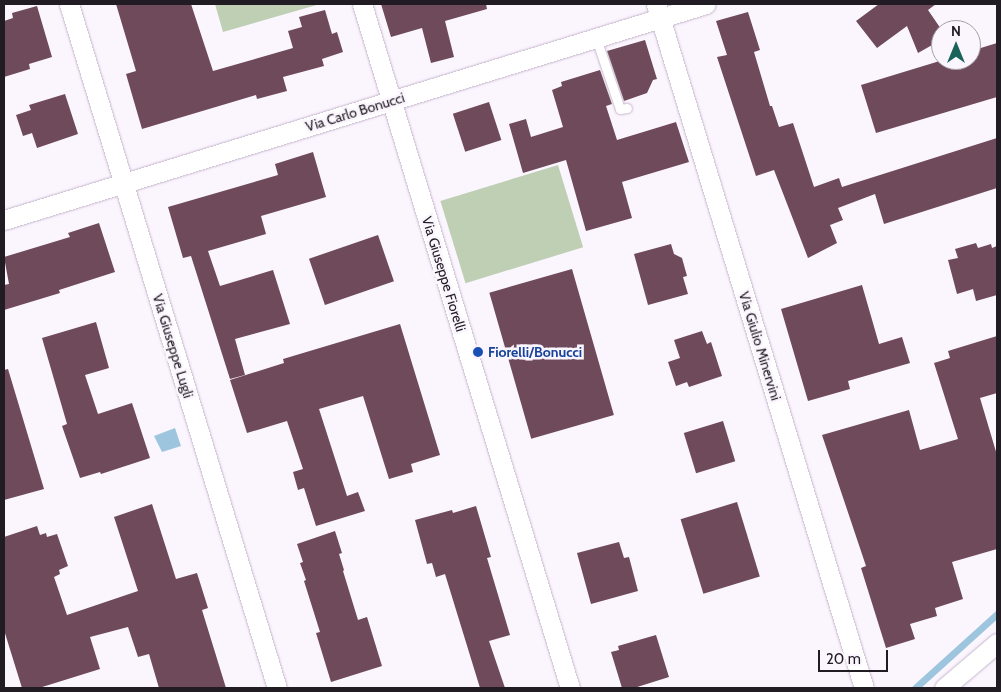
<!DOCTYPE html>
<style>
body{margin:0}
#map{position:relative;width:1001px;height:692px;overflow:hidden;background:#fbf5fe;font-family:Cabin,sans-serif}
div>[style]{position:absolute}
.green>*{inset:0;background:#becfb4;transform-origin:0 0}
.water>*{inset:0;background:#9dc5dd}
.stream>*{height:7px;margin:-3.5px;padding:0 3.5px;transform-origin:3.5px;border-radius:3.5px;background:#9dc5dd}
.building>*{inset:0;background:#6e4a5a;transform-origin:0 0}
.roads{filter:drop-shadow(0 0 1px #c6b6cc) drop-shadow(0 0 1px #c6b6cc)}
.service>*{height:9px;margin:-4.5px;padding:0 4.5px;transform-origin:4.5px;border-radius:4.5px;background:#fff}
.minor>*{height:19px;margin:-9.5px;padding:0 9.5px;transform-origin:9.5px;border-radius:9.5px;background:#fff}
.dots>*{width:14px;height:14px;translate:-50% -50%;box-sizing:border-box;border:2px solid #fbf5fe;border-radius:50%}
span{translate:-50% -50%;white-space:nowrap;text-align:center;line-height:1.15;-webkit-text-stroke:5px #fbf5fe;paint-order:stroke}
.street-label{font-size:14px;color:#211b23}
.transit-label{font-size:14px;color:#164399;font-weight:700}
.left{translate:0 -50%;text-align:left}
.frame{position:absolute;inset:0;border:5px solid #211b23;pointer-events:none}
.north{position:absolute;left:931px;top:20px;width:50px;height:50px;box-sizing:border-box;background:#fbf5fe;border:1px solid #a49ea6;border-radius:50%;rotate:0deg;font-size:14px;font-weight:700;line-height:20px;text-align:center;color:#211b23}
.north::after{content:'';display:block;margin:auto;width:18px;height:22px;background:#19635a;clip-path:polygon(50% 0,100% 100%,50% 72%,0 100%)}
.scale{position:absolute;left:818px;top:650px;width:70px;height:22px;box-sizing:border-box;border:2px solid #211b23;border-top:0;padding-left:6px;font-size:15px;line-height:18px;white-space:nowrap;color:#211b23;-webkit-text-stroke:4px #fbf5fe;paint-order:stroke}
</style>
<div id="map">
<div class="green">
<i style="clip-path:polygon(215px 4px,320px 4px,223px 32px)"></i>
<i style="left:558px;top:165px;width:86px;height:123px;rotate:73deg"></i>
</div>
<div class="water">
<i style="clip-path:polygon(175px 428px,181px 446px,162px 452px,154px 436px)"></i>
</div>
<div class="stream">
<i style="left:915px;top:688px;width:110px;rotate:-42.1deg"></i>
</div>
<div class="building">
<i style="clip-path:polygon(116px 4px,191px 4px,213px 71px,293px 48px,288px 31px,302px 27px,299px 17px,325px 10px,332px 34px,337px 32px,343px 52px,322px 59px,324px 66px,283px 77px,287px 91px,257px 99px,256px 95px,142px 129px,126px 74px,136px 71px)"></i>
<i style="clip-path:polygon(381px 4px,486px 4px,487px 9px,445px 21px,454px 57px,431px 63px,422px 28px,391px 37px)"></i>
<i style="clip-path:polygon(879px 4px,936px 4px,928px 10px,941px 29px,941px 40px,918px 53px,907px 26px,877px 48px,856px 21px)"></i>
<i style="clip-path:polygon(37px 6px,52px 57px,29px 64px,30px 69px,4px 77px,4px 21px,13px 18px,12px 13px)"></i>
<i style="clip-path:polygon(748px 12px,760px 50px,754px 52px,770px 106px,772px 106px,779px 127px,793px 123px,814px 187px,839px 178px,842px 187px,997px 138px,997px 188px,884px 224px,875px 194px,838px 208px,843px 220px,830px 225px,837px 243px,808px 258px,774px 170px,756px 176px,717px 57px,727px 55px,716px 21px)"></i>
<i style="clip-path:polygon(645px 40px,657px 79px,653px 80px,647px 93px,624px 101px,607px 51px)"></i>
<i style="clip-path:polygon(997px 43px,997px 97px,876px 133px,861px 85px,943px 60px,971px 60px,971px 51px)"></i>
<i style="clip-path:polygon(600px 70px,612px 104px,606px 106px,617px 140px,676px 122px,689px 162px,622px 182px,632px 218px,586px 231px,566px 160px,523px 173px,509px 124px,526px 119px,531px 137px,563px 127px,552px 90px,562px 86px,561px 82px)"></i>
<i style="clip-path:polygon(65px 94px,78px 134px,37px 148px,32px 133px,23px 136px,16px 115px,31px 110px,29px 105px)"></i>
<i style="left:489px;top:102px;width:40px;height:38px;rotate:72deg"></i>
<i style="clip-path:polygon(313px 152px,326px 197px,261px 216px,266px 234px,208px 251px,220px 286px,273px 270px,290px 324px,235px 339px,245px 375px,230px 379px,191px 256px,183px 258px,168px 207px,278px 175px,275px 164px)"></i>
<i style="clip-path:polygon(99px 223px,115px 272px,59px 290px,60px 293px,4px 310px,4px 285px,9px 284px,4px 257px,70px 237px,68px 233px)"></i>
<i style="left:378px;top:235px;width:49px;height:73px;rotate:71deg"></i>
<i style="clip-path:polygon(976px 243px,978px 248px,991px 244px,992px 248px,997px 246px,997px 295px,976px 301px,973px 289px,957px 294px,948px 260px,958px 258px,955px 249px)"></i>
<i style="clip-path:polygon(671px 244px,674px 254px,682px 258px,687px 276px,683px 277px,688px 294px,648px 305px,634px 254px)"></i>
<i style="left:572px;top:269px;width:152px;height:86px;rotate:74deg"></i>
<i style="clip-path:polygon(862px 285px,879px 344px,902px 337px,910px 363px,848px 381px,850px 389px,808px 401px,781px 309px)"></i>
<i style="clip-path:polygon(96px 322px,109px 368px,85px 375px,98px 414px,132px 403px,150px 458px,101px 474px,100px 472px,80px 478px,62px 426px,67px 424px,42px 338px)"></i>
<i style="clip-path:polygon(400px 324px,440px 455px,411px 464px,413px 472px,389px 479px,363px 396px,319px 409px,347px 496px,358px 492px,365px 511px,316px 526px,304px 488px,298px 490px,293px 472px,303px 469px,287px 421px,247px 433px,230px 380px,284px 363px,283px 359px)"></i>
<i style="clip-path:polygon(702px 331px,707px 344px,711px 342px,722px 376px,689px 387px,687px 382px,676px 386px,668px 362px,680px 358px,674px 340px)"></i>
<i style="clip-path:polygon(997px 336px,997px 393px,980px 398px,997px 455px,997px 549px,952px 562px,963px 599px,935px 608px,937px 616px,910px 624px,915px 639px,886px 648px,861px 568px,866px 566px,822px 435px,909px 410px,920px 450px,958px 439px,934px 363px,950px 358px,948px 351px)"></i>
<i style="clip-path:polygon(8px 369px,44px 489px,4px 500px,4px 370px)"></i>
<i style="left:723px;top:421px;width:42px;height:41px;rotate:73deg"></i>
<i style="left:737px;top:502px;width:78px;height:59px;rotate:73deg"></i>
<i style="clip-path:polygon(152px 504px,176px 579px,197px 573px,208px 608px,202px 610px,226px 688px,159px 688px,149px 654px,138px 657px,128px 627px,90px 637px,100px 669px,39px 688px,22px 688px,4px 630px,4px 537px,37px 526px,40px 535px,46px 533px,47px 537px,57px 534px,68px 566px,59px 570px,60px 574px,54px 577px,67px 615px,138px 591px,114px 517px)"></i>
<i style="clip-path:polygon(476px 506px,491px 557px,487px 558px,510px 635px,489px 641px,505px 688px,480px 688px,445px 574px,436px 577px,432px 563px,427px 564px,415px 520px,452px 510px,453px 513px)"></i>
<i style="clip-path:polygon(335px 531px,342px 553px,339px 554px,344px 570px,343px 571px,358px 620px,367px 617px,382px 666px,331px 682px,316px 633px,320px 632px,304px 581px,306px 580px,300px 563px,303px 562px,297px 544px)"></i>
<i style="clip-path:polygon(619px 542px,624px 558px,629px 557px,638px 591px,591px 604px,577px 553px)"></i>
<i style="clip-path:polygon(656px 635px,669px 677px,634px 688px,622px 688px,611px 652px,619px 650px,618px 646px)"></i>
</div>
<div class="roads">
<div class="service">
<i style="left:596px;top:38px;width:75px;rotate:71.3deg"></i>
<i style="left:620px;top:109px;width:7px;rotate:-8deg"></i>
</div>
<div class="minor">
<i style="left:69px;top:4px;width:715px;rotate:73.09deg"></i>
<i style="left:362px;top:4px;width:715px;rotate:73.09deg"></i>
<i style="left:656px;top:4px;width:715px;rotate:73.09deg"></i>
<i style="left:4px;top:220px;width:734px;rotate:-17.1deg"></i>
<i style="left:944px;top:688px;width:70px;rotate:-40.3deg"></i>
</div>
</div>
<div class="dots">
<i style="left:478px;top:352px;background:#1a4fb4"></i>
</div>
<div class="street-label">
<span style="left:355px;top:112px;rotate:-17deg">Via Carlo Bonucci</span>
<span style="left:444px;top:274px;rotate:73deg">Via Giuseppe Fiorelli</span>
<span style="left:173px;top:346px;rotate:73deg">Via Giuseppe Lugli</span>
<span style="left:760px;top:346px;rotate:73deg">Via Giulio Minervini</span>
</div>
<div class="transit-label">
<span class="left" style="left:488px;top:352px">Fiorelli/Bonucci</span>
</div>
<div class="frame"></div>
<div class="north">N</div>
<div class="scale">20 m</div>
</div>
